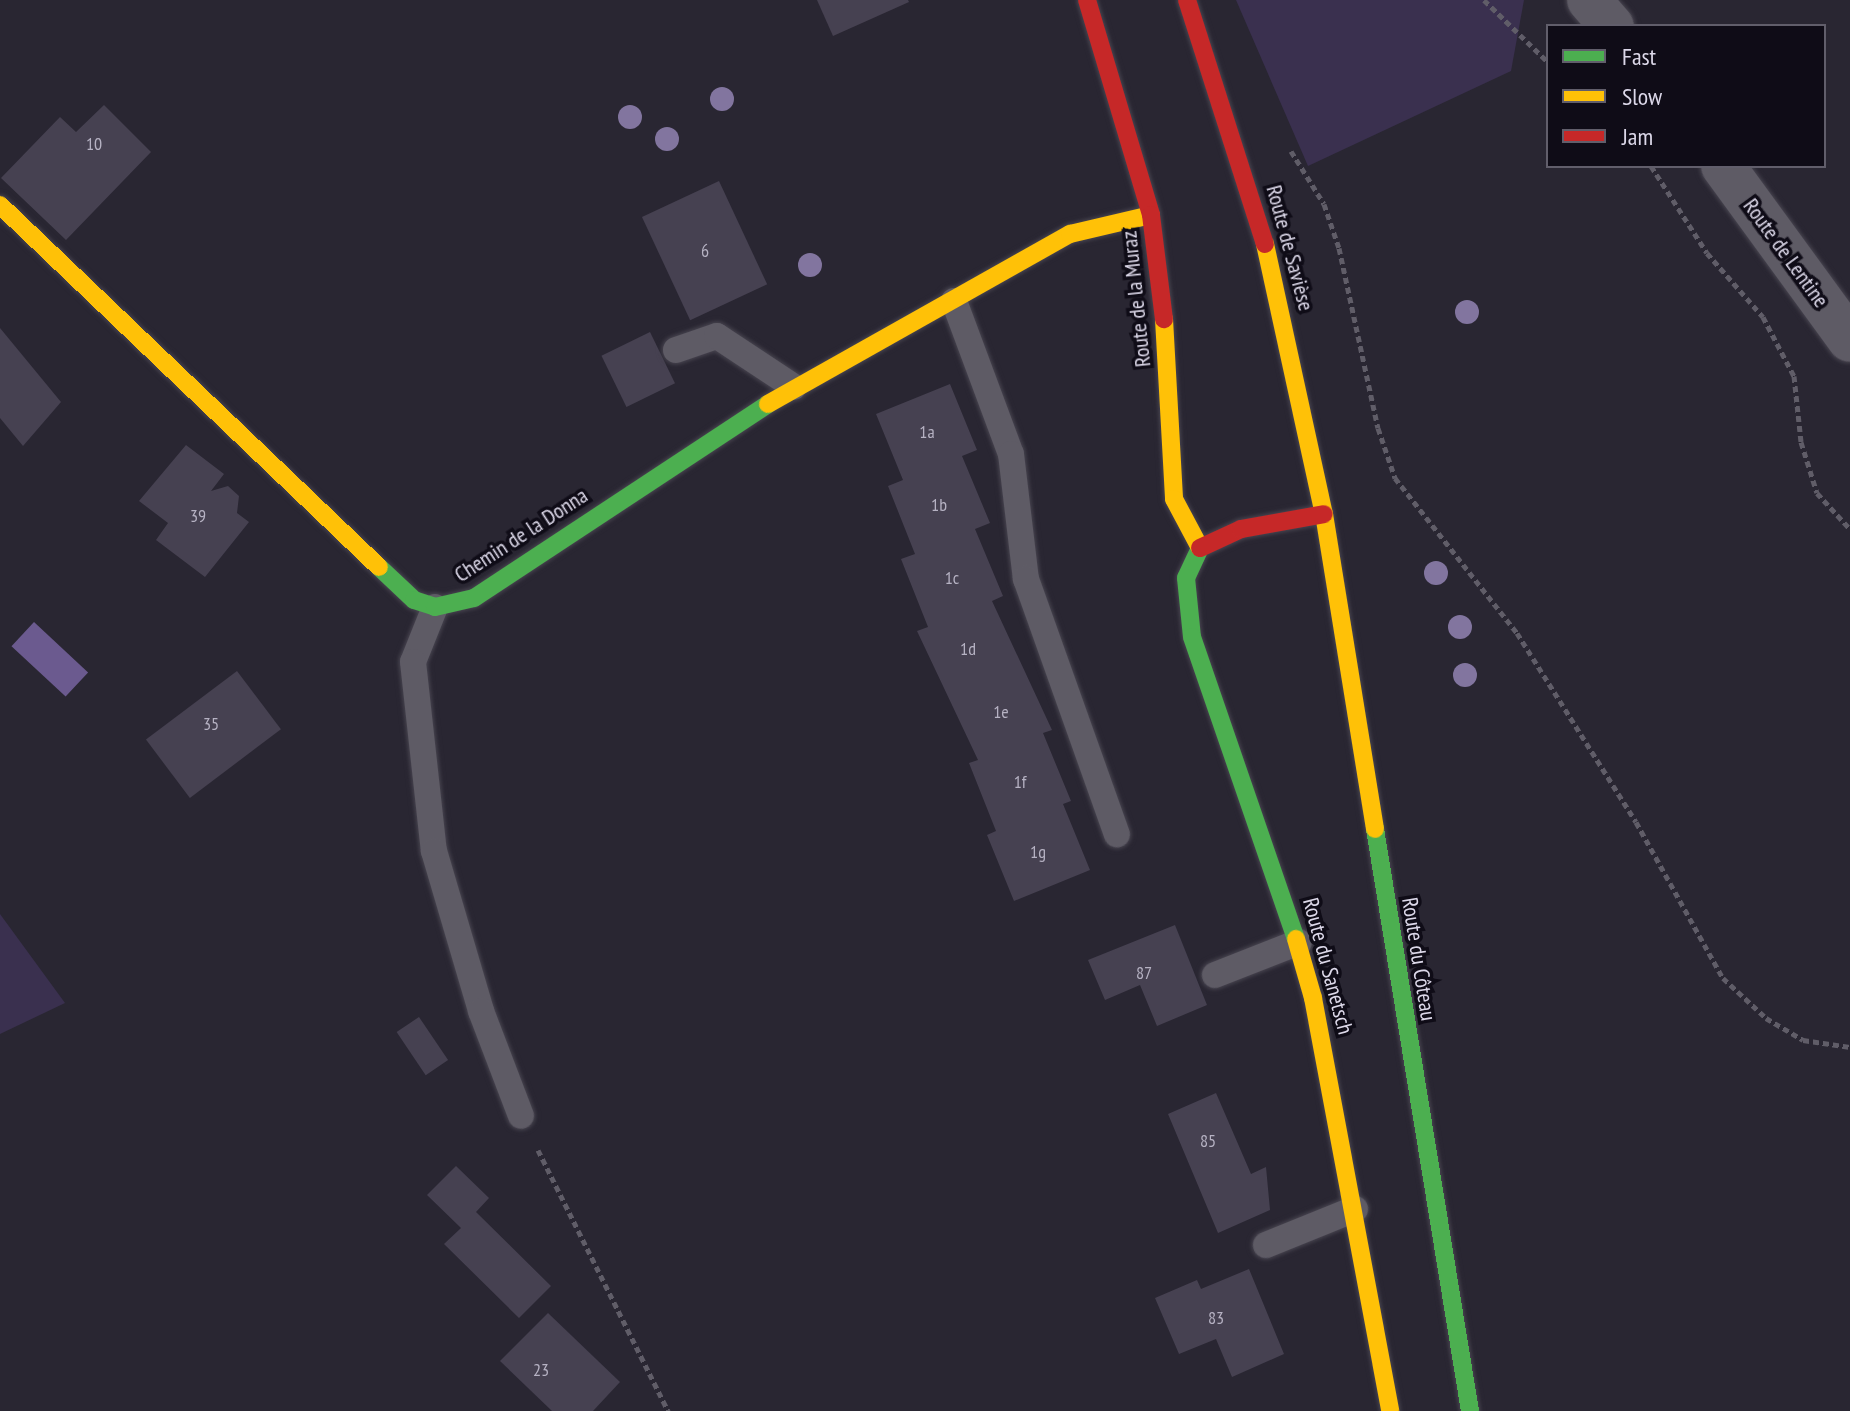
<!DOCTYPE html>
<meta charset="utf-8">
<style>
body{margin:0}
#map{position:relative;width:1850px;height:1411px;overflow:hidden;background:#292632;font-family:"PT Sans Narrow",sans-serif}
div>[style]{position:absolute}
.green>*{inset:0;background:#3a304f}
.water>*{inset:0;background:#6b5a8f;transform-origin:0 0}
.building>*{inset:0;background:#464151;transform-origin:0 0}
.path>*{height:5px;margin-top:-2.5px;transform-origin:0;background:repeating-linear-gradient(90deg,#605d68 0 6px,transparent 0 10px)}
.roads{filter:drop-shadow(0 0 2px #47444f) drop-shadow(0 0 2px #47444f)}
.lane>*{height:26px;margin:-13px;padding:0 13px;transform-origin:13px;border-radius:13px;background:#5e5b65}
.street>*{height:44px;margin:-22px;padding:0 22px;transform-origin:22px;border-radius:22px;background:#5e5b65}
.fast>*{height:18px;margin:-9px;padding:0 9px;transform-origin:9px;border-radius:9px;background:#4caf50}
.slow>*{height:18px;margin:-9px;padding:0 9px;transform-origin:9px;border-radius:9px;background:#ffc107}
.jam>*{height:18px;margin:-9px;padding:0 9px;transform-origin:9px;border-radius:9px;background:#c62828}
.trees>*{width:24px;height:24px;margin:-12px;border-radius:50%;background:#82759f}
span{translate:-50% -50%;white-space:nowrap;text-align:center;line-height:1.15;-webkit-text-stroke:7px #0f0c17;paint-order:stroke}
.number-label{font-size:18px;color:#b6b2c3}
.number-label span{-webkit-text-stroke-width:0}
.street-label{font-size:22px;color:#dcd8e9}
.legend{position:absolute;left:1546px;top:24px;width:280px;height:144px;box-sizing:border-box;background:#0f0c17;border:2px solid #615e6b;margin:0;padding:10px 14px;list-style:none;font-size:24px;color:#dcd8e9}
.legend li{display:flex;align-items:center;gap:16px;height:40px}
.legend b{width:40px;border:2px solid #615e6b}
</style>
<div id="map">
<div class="green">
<i style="clip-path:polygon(1236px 0,1524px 0,1511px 71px,1308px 166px)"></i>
<i style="clip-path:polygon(0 914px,65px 1003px,0 1034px)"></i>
</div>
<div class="water">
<i style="left:34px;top:622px;width:74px;height:33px;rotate:43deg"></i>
</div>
<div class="building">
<i style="clip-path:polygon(817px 0,908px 0,909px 2px,833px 36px)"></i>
<i style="clip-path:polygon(104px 105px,151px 152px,66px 240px,1px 178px,60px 117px,76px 132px)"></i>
<i style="left:719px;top:181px;width:114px;height:85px;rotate:65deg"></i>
<i style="clip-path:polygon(0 328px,61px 402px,23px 446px,0 418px)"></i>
<i style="left:650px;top:332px;width:57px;height:54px;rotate:64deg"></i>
<i style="clip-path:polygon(950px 384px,977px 450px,962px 456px,990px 523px,975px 529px,1003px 596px,992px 601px,1052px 730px,1043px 733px,1071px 801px,1063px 804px,1090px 870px,1014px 901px,987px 835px,996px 831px,969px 763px,978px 760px,917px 631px,928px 627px,901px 559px,915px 554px,888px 486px,903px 480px,876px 414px)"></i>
<i style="clip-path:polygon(186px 445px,224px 474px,211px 491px,228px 486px,239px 496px,237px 513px,249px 522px,205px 577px,156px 540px,168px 523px,139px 501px)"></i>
<i style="left:237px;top:671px;width:73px;height:114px;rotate:53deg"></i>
<i style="clip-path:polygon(1175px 925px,1207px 1005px,1157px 1026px,1140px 985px,1105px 1000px,1088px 960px)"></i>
<i style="left:419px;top:1017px;width:52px;height:27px;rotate:56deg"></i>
<i style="clip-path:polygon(1216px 1093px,1251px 1174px,1266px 1167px,1270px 1210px,1218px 1233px,1168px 1114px)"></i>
<i style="clip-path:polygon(456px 1166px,489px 1198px,476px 1212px,551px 1286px,519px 1318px,444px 1244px,461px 1228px,427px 1195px)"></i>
<i style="clip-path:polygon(1249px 1269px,1284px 1354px,1232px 1377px,1216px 1339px,1179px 1354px,1155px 1298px,1197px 1280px,1201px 1289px)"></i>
<i style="clip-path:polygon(548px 1313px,620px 1382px,593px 1411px,552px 1411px,500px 1361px)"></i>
</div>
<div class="path">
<i style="left:1484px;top:0;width:89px;rotate:44.1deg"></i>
<i style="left:1291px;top:151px;width:62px;rotate:58.1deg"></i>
<i style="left:1324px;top:204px;width:46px;rotate:71.2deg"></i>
<i style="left:1339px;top:248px;width:184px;rotate:77.8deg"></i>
<i style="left:1378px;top:428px;width:53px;rotate:71.2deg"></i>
<i style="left:1395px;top:478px;width:197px;rotate:51.8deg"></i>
<i style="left:1517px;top:633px;width:223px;rotate:57.8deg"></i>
<i style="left:1636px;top:822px;width:179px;rotate:60.9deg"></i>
<i style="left:1723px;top:978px;width:59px;rotate:42.9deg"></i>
<i style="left:1766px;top:1018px;width:43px;rotate:30.7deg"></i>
<i style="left:1803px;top:1040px;width:48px;rotate:8.5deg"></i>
<i style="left:1651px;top:166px;width:103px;rotate:57.2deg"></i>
<i style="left:1707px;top:253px;width:85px;rotate:48.8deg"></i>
<i style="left:1763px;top:317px;width:67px;rotate:62.3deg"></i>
<i style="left:1794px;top:376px;width:66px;rotate:83.9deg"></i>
<i style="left:1801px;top:442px;width:53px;rotate:72.6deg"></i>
<i style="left:1817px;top:493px;width:49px;rotate:47.5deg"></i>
<i style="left:538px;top:1150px;width:292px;rotate:63.5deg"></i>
</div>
<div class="roads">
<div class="lane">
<i style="left:954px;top:301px;width:163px;rotate:69.6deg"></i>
<i style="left:1011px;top:454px;width:126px;rotate:83.2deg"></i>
<i style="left:1026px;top:579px;width:271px;rotate:70.4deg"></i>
<i style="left:676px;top:350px;width:43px;rotate:-18.9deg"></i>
<i style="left:717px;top:336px;width:92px;rotate:33.5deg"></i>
<i style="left:435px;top:607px;width:59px;rotate:111.8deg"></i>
<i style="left:413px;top:662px;width:190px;rotate:83.7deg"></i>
<i style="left:434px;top:851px;width:167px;rotate:73.6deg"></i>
<i style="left:481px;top:1011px;width:112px;rotate:69.1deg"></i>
<i style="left:1215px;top:975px;width:90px;rotate:-21.4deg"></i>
<i style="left:1266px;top:1245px;width:96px;rotate:-22deg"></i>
</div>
<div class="street">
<i style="left:1589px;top:0;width:35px;rotate:49deg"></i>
<i style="left:1723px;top:166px;width:215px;rotate:53.9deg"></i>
</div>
<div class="fast">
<i style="left:1200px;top:548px;width:33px;rotate:115deg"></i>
<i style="left:1186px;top:578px;width:59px;rotate:84.2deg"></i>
<i style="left:1192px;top:637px;width:319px;rotate:71deg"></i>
<i style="left:379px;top:567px;width:48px;rotate:43.3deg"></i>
<i style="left:414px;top:600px;width:22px;rotate:18deg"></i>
<i style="left:435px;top:607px;width:40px;rotate:-13deg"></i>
<i style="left:474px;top:598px;width:352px;rotate:-33.4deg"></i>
<i style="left:1375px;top:829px;width:590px;rotate:80.73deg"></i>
</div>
<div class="slow">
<i style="left:0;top:205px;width:524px;rotate:43.69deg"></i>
<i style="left:1265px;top:244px;width:276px;rotate:77.7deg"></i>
<i style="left:1324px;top:514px;width:319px;rotate:80.8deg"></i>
<i style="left:1164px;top:319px;width:180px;rotate:86.8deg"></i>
<i style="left:1174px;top:499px;width:55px;rotate:62deg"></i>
<i style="left:768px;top:404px;width:347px;rotate:-29.4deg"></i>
<i style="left:1070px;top:234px;width:83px;rotate:-13.2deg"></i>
<i style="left:1296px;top:939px;width:61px;rotate:73.9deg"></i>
<i style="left:1313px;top:998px;width:420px;rotate:79.4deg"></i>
</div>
<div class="jam">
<i style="left:1087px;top:0;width:224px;rotate:73.4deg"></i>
<i style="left:1151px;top:215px;width:105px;rotate:82.9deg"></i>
<i style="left:1187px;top:0;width:256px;rotate:72.3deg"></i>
<i style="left:1200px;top:548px;width:45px;rotate:-24.9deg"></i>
<i style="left:1241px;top:529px;width:84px;rotate:-10.2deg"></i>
</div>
</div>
<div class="trees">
<i style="left:722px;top:99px"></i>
<i style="left:630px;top:117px"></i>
<i style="left:667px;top:139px"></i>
<i style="left:810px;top:265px"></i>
<i style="left:1467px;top:312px"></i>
<i style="left:1436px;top:573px"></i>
<i style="left:1460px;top:627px"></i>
<i style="left:1465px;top:675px"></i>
</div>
<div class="number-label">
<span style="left:94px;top:144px">10</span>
<span style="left:705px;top:251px">6</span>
<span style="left:927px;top:432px">1a</span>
<span style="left:939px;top:505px">1b</span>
<span style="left:198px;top:516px">39</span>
<span style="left:952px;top:578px">1c</span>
<span style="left:968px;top:649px">1d</span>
<span style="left:1001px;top:712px">1e</span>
<span style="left:211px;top:724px">35</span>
<span style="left:1020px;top:782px">1f</span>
<span style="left:1038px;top:852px">1g</span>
<span style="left:1144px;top:973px">87</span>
<span style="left:1208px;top:1141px">85</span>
<span style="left:1216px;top:1318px">83</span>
<span style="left:541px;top:1370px">23</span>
</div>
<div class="street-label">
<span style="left:1290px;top:248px;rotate:75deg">Route de Savièse</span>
<span style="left:1786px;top:253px;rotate:54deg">Route de Lentine</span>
<span style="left:1136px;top:299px;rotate:-96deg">Route de la Muraz</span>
<span style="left:521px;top:535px;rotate:-33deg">Chemin de la Donna</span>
<span style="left:1419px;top:959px;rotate:81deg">Route du Côteau</span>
<span style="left:1328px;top:966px;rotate:75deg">Route du Sanetsch</span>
</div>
<ul class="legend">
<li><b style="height:10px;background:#4caf50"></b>Fast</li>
<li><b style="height:10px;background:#ffc107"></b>Slow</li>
<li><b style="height:10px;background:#c62828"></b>Jam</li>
</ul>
</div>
